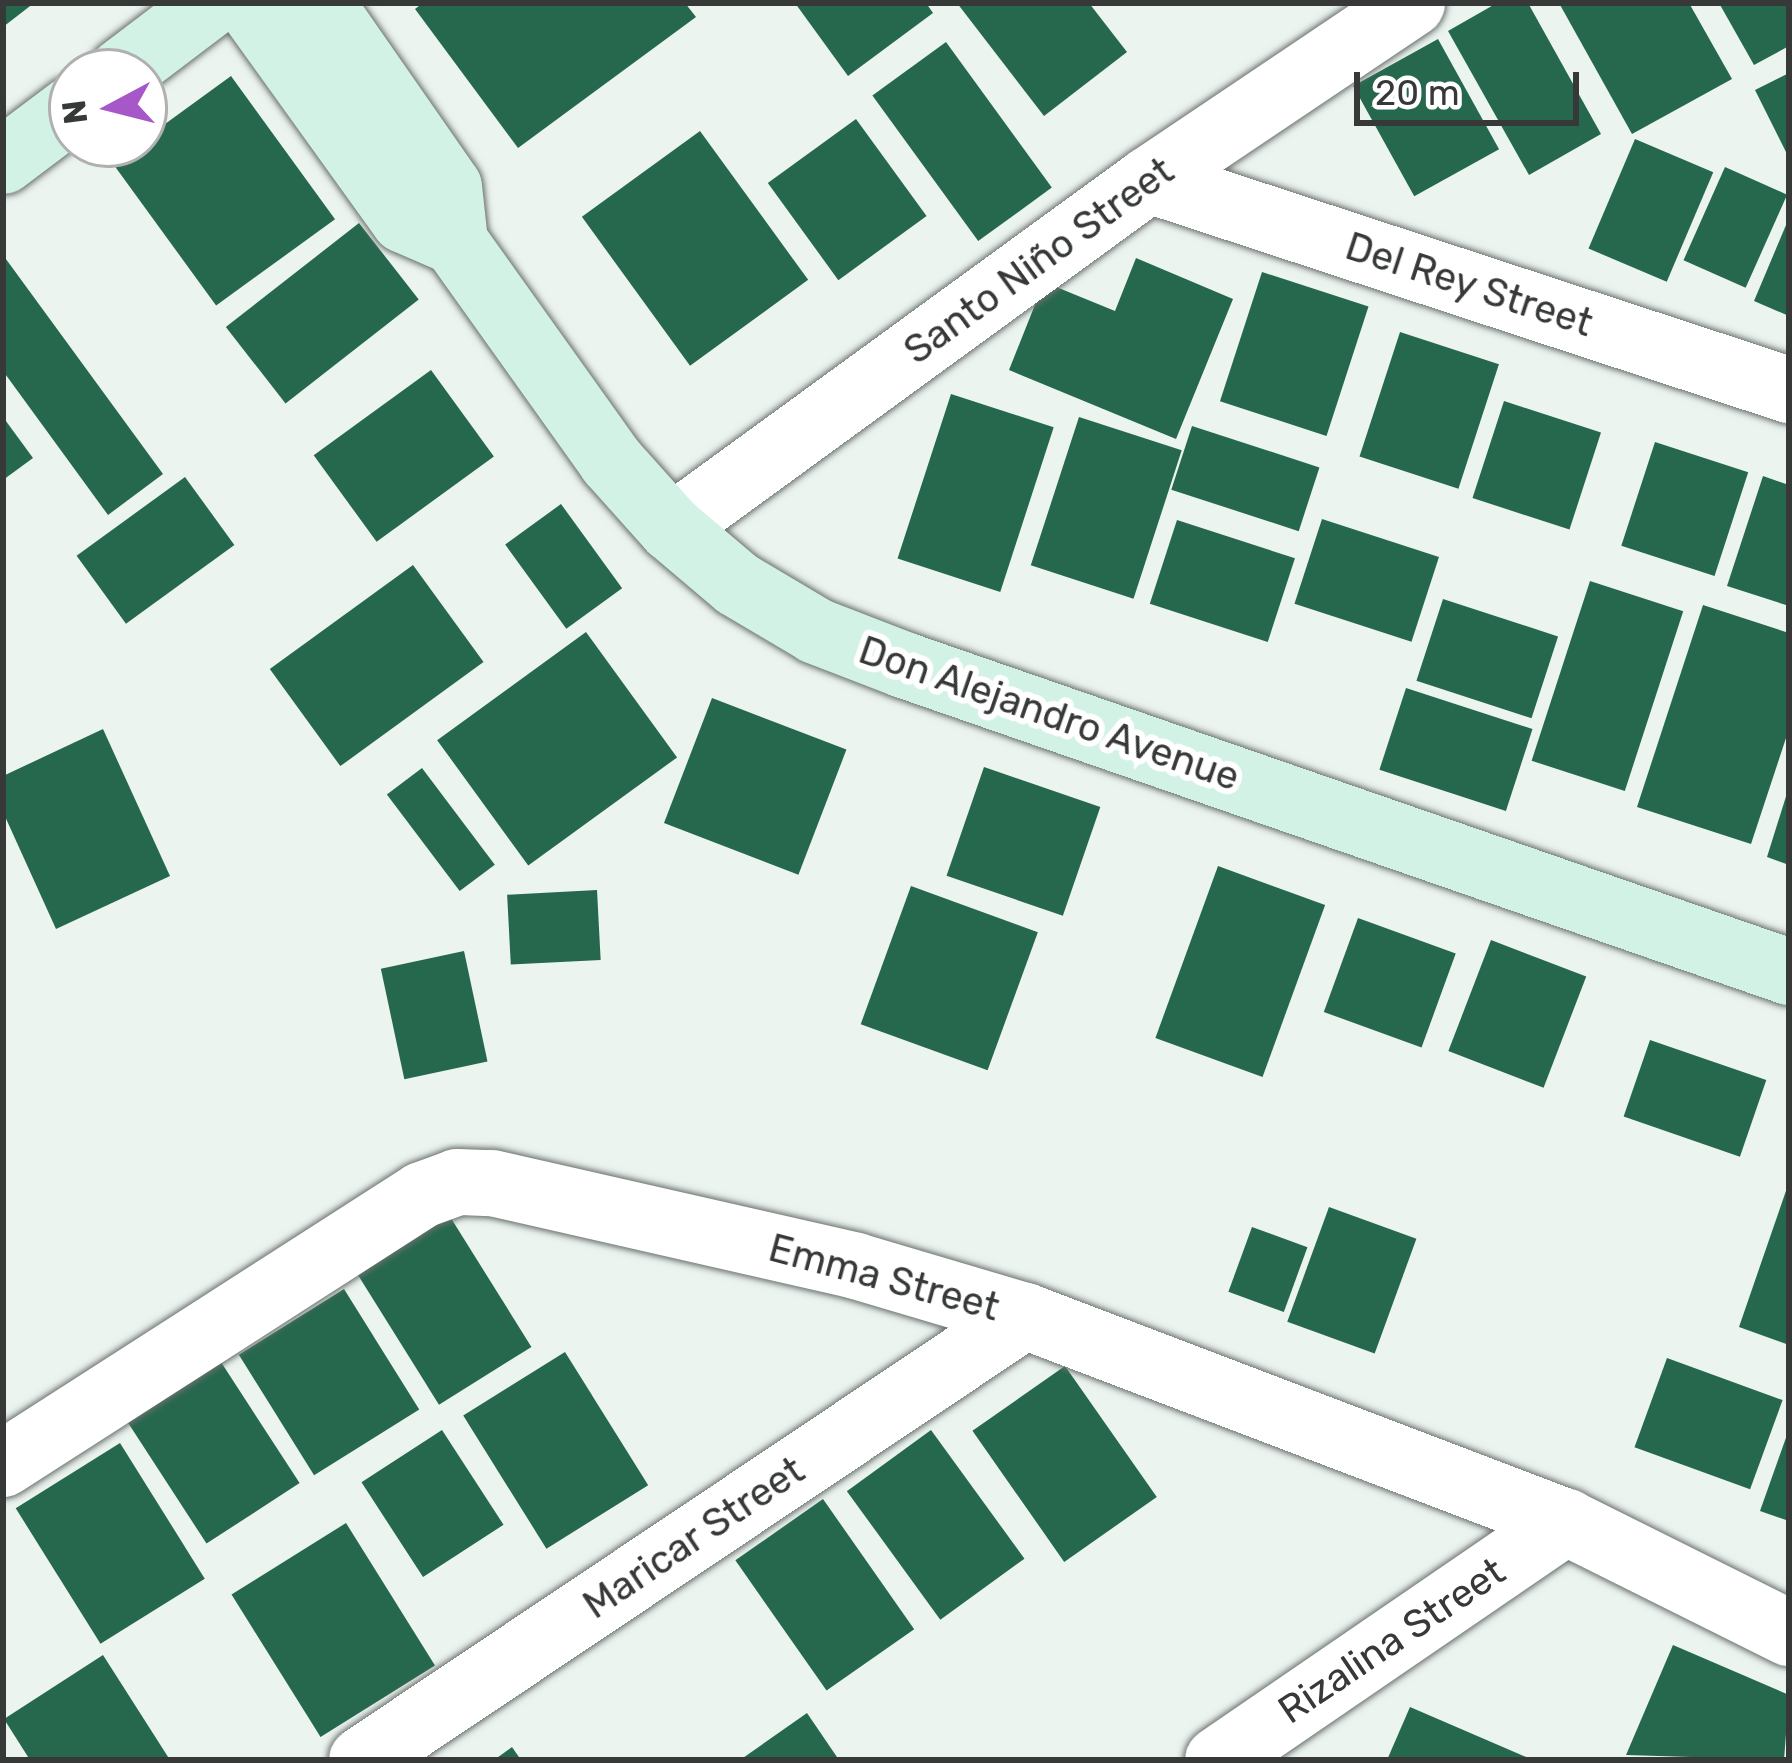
<!DOCTYPE html>
<meta charset="utf-8">
<style>
body{margin:0}
#map{position:relative;width:1792px;height:1763px;overflow:hidden;background:#ecf4f0;font-family:Rubik,sans-serif}
div>[style]{position:absolute}
.building>*{inset:0;background:#26684e;transform-origin:0 0}
.roads{filter:drop-shadow(0 0 3px #6a716e) drop-shadow(0 0 3px #6a716e)}
.street>*{height:66px;margin:-33px;padding:0 33px;transform-origin:33px;border-radius:33px;background:#fff}
.secondary>*{height:66px;margin:-33px;padding:0 33px;transform-origin:33px;border-radius:33px;background:#d3f2e6}
span{translate:-50% -50%;white-space:nowrap;text-align:center;line-height:1.15;-webkit-text-stroke:12px #fff;paint-order:stroke}
.street-label{font-size:39px;color:#363938}
.frame{position:absolute;inset:0;border:6px solid #363938;pointer-events:none}
.north{position:absolute;left:48px;top:48px;width:120px;height:120px;box-sizing:border-box;background:#fff;border:3px solid #afb0af;border-radius:50%;rotate:263deg;font-size:33px;font-weight:700;line-height:48px;text-align:center;color:#363938}
.north::after{content:'';display:block;margin:auto;width:42px;height:54px;background:#a657c8;clip-path:polygon(50% 0,100% 100%,50% 72%,0 100%)}
.scale{position:absolute;left:1354px;top:72px;width:225px;height:54px;box-sizing:border-box;border:6px solid #363938;border-top:0;padding-left:15px;font-size:36px;line-height:42px;white-space:nowrap;color:#363938;-webkit-text-stroke:9px #fff;paint-order:stroke}
</style>
<div id="map">
<div class="building">
<i style="clip-path:polygon(3px 3px,34px 3px,3px 27px)"></i>
<i style="clip-path:polygon(423px 3px,685px 3px,696px 17px,518px 148px,415px 9px)"></i>
<i style="clip-path:polygon(795px 3px,926px 3px,933px 13px,848px 76px)"></i>
<i style="clip-path:polygon(957px 3px,1089px 3px,1127px 52px,1044px 116px)"></i>
<i style="clip-path:polygon(1497px 3px,1528px 3px,1601px 134px,1529px 175px,1448px 31px)"></i>
<i style="clip-path:polygon(1559px 3px,1689px 3px,1732px 79px,1632px 134px)"></i>
<i style="clip-path:polygon(1719px 3px,1789px 3px,1789px 46px,1754px 65px)"></i>
<i style="left:1438px;top:39px;width:126px;height:97px;rotate:61deg"></i>
<i style="left:946px;top:42px;width:180px;height:91px;rotate:54deg"></i>
<i style="clip-path:polygon(1789px 73px,1789px 158px,1755px 90px)"></i>
<i style="left:231px;top:76px;width:177px;height:147px;rotate:54deg"></i>
<i style="left:856px;top:119px;width:120px;height:109px;rotate:54deg"></i>
<i style="left:700px;top:131px;width:184px;height:146px;rotate:54deg"></i>
<i style="left:1635px;top:139px;width:85px;height:119px;rotate:23deg"></i>
<i style="left:1725px;top:167px;width:68px;height:102px;rotate:24deg"></i>
<i style="clip-path:polygon(1789px 218px,1789px 316px,1754px 301px)"></i>
<i style="left:359px;top:223px;width:97px;height:169px;rotate:52deg"></i>
<i style="clip-path:polygon(3px 255px,163px 474px,108px 515px,3px 371px)"></i>
<i style="clip-path:polygon(1136px 258px,1233px 299px,1176px 439px,1009px 370px,1044px 282px,1115px 311px)"></i>
<i style="left:1262px;top:272px;width:112px;height:136px;rotate:18deg"></i>
<i style="left:1400px;top:332px;width:104px;height:131px;rotate:18deg"></i>
<i style="left:431px;top:370px;width:107px;height:145px;rotate:54deg"></i>
<i style="left:951px;top:394px;width:108px;height:173px;rotate:18deg"></i>
<i style="left:1504px;top:401px;width:102px;height:102px;rotate:18deg"></i>
<i style="clip-path:polygon(3px 417px,33px 458px,3px 480px)"></i>
<i style="left:1079px;top:417px;width:108px;height:156px;rotate:18deg"></i>
<i style="left:1192px;top:426px;width:134px;height:67px;rotate:18deg"></i>
<i style="left:1655px;top:442px;width:98px;height:109px;rotate:18deg"></i>
<i style="clip-path:polygon(1763px 476px,1789px 485px,1789px 606px,1727px 586px)"></i>
<i style="left:185px;top:477px;width:84px;height:134px;rotate:54deg"></i>
<i style="left:561px;top:504px;width:104px;height:69px;rotate:54deg"></i>
<i style="left:1322px;top:519px;width:123px;height:89px;rotate:18deg"></i>
<i style="left:1177px;top:520px;width:124px;height:88px;rotate:18deg"></i>
<i style="left:413px;top:565px;width:120px;height:177px;rotate:54deg"></i>
<i style="left:1590px;top:581px;width:98px;height:189px;rotate:18deg"></i>
<i style="left:1443px;top:599px;width:121px;height:86px;rotate:18deg"></i>
<i style="clip-path:polygon(1703px 605px,1789px 633px,1789px 729px,1751px 844px,1637px 807px)"></i>
<i style="left:586px;top:632px;width:155px;height:184px;rotate:54deg"></i>
<i style="left:1406px;top:688px;width:133px;height:86px;rotate:18deg"></i>
<i style="left:712px;top:698px;width:144px;height:134px;rotate:21deg"></i>
<i style="clip-path:polygon(103px 729px,170px 876px,56px 929px,3px 812px,3px 776px)"></i>
<i style="left:984px;top:767px;width:123px;height:115px;rotate:19deg"></i>
<i style="left:422px;top:768px;width:121px;height:44px;rotate:53deg"></i>
<i style="clip-path:polygon(1788px 790px,1789px 790px,1789px 865px,1767px 857px)"></i>
<i style="left:1218px;top:866px;width:114px;height:183px;rotate:20deg"></i>
<i style="left:911px;top:886px;width:135px;height:147px;rotate:20deg"></i>
<i style="left:597px;top:890px;width:70px;height:90px;rotate:87deg"></i>
<i style="left:1358px;top:918px;width:104px;height:100px;rotate:20deg"></i>
<i style="left:1491px;top:940px;width:102px;height:119px;rotate:21deg"></i>
<i style="left:464px;top:951px;width:113px;height:85px;rotate:78deg"></i>
<i style="left:1650px;top:1040px;width:123px;height:81px;rotate:19deg"></i>
<i style="clip-path:polygon(1788px 1185px,1789px 1185px,1789px 1345px,1739px 1327px)"></i>
<i style="left:444px;top:1207px;width:165px;height:109px;rotate:58deg"></i>
<i style="left:1329px;top:1207px;width:93px;height:122px;rotate:20deg"></i>
<i style="left:1252px;top:1227px;width:59px;height:69px;rotate:20deg"></i>
<i style="left:344px;top:1289px;width:142px;height:124px;rotate:58deg"></i>
<i style="left:565px;top:1352px;width:157px;height:120px;rotate:58deg"></i>
<i style="left:1667px;top:1358px;width:123px;height:95px;rotate:20deg"></i>
<i style="left:219px;top:1359px;width:148px;height:111px;rotate:57deg"></i>
<i style="left:1065px;top:1366px;width:160px;height:113px;rotate:55deg"></i>
<i style="left:442px;top:1430px;width:113px;height:96px;rotate:57deg"></i>
<i style="left:931px;top:1430px;width:159px;height:104px;rotate:54deg"></i>
<i style="clip-path:polygon(1788px 1432px,1789px 1432px,1789px 1521px,1760px 1511px)"></i>
<i style="left:120px;top:1443px;width:160px;height:123px;rotate:58deg"></i>
<i style="left:823px;top:1499px;width:159px;height:107px;rotate:55deg"></i>
<i style="left:346px;top:1523px;width:168px;height:135px;rotate:58deg"></i>
<i style="clip-path:polygon(1673px 1645px,1789px 1695px,1784px 1760px,1626px 1755px)"></i>
<i style="clip-path:polygon(103px 1655px,170px 1760px,30px 1760px,4px 1719px)"></i>
<i style="clip-path:polygon(1410px 1707px,1533px 1760px,1387px 1760px)"></i>
<i style="clip-path:polygon(807px 1713px,839px 1760px,740px 1760px)"></i>
<i style="clip-path:polygon(512px 1747px,521px 1760px,494px 1760px)"></i>
</div>
<div class="roads">
<div class="street">
<i style="left:1149px;top:180px;width:674px;rotate:18.17deg"></i>
<i style="left:671px;top:528px;width:591px;rotate:-36.06deg"></i>
<i style="left:1149px;top:180px;width:317px;rotate:-33.9deg"></i>
<i style="left:3px;top:1464px;width:498px;rotate:-32.7deg"></i>
<i style="left:422px;top:1195px;width:37px;rotate:-20deg"></i>
<i style="left:457px;top:1182px;width:35px;rotate:2deg"></i>
<i style="left:492px;top:1183px;width:373px;rotate:12.8deg"></i>
<i style="left:856px;top:1266px;width:176px;rotate:16.5deg"></i>
<i style="left:1025px;top:1316px;width:579px;rotate:20.85deg"></i>
<i style="left:1566px;top:1522px;width:249px;rotate:26.5deg"></i>
<i style="left:362px;top:1760px;width:798px;rotate:-33.81deg"></i>
<i style="left:1218px;top:1760px;width:422px;rotate:-34.4deg"></i>
</div>
<div class="secondary">
<i style="left:248px;top:3px;width:267px;rotate:54.3deg"></i>
<i style="left:404px;top:220px;width:56px;rotate:23.3deg"></i>
<i style="left:321px;top:3px;width:224px;rotate:55.2deg"></i>
<i style="left:449px;top:187px;width:55px;rotate:83.8deg"></i>
<i style="left:455px;top:242px;width:269px;rotate:54.5deg"></i>
<i style="left:611px;top:461px;width:90px;rotate:48.2deg"></i>
<i style="left:671px;top:528px;width:87px;rotate:40.3deg"></i>
<i style="left:737px;top:584px;width:92px;rotate:30.7deg"></i>
<i style="left:816px;top:631px;width:94px;rotate:21.1deg"></i>
<i style="left:904px;top:665px;width:937px;rotate:19.13deg"></i>
<i style="left:121px;top:72px;width:114px;rotate:-37.2deg"></i>
<i style="left:3px;top:161px;width:86px;rotate:-37deg"></i>
</div>
</div>
<div class="street-label">
<span style="left:1039px;top:261px;rotate:-36deg">Santo Niño Street</span>
<span style="left:1469px;top:285px;rotate:18deg">Del Rey Street</span>
<span style="left:1049px;top:714px;rotate:19deg">Don Alejandro Avenue</span>
<span style="left:884px;top:1278px;rotate:15deg">Emma Street</span>
<span style="left:694px;top:1538px;rotate:-34deg">Maricar Street</span>
<span style="left:1392px;top:1641px;rotate:-34deg">Rizalina Street</span>
</div>
<div class="frame"></div>
<div class="north">N</div>
<div class="scale">20 m</div>
</div>
